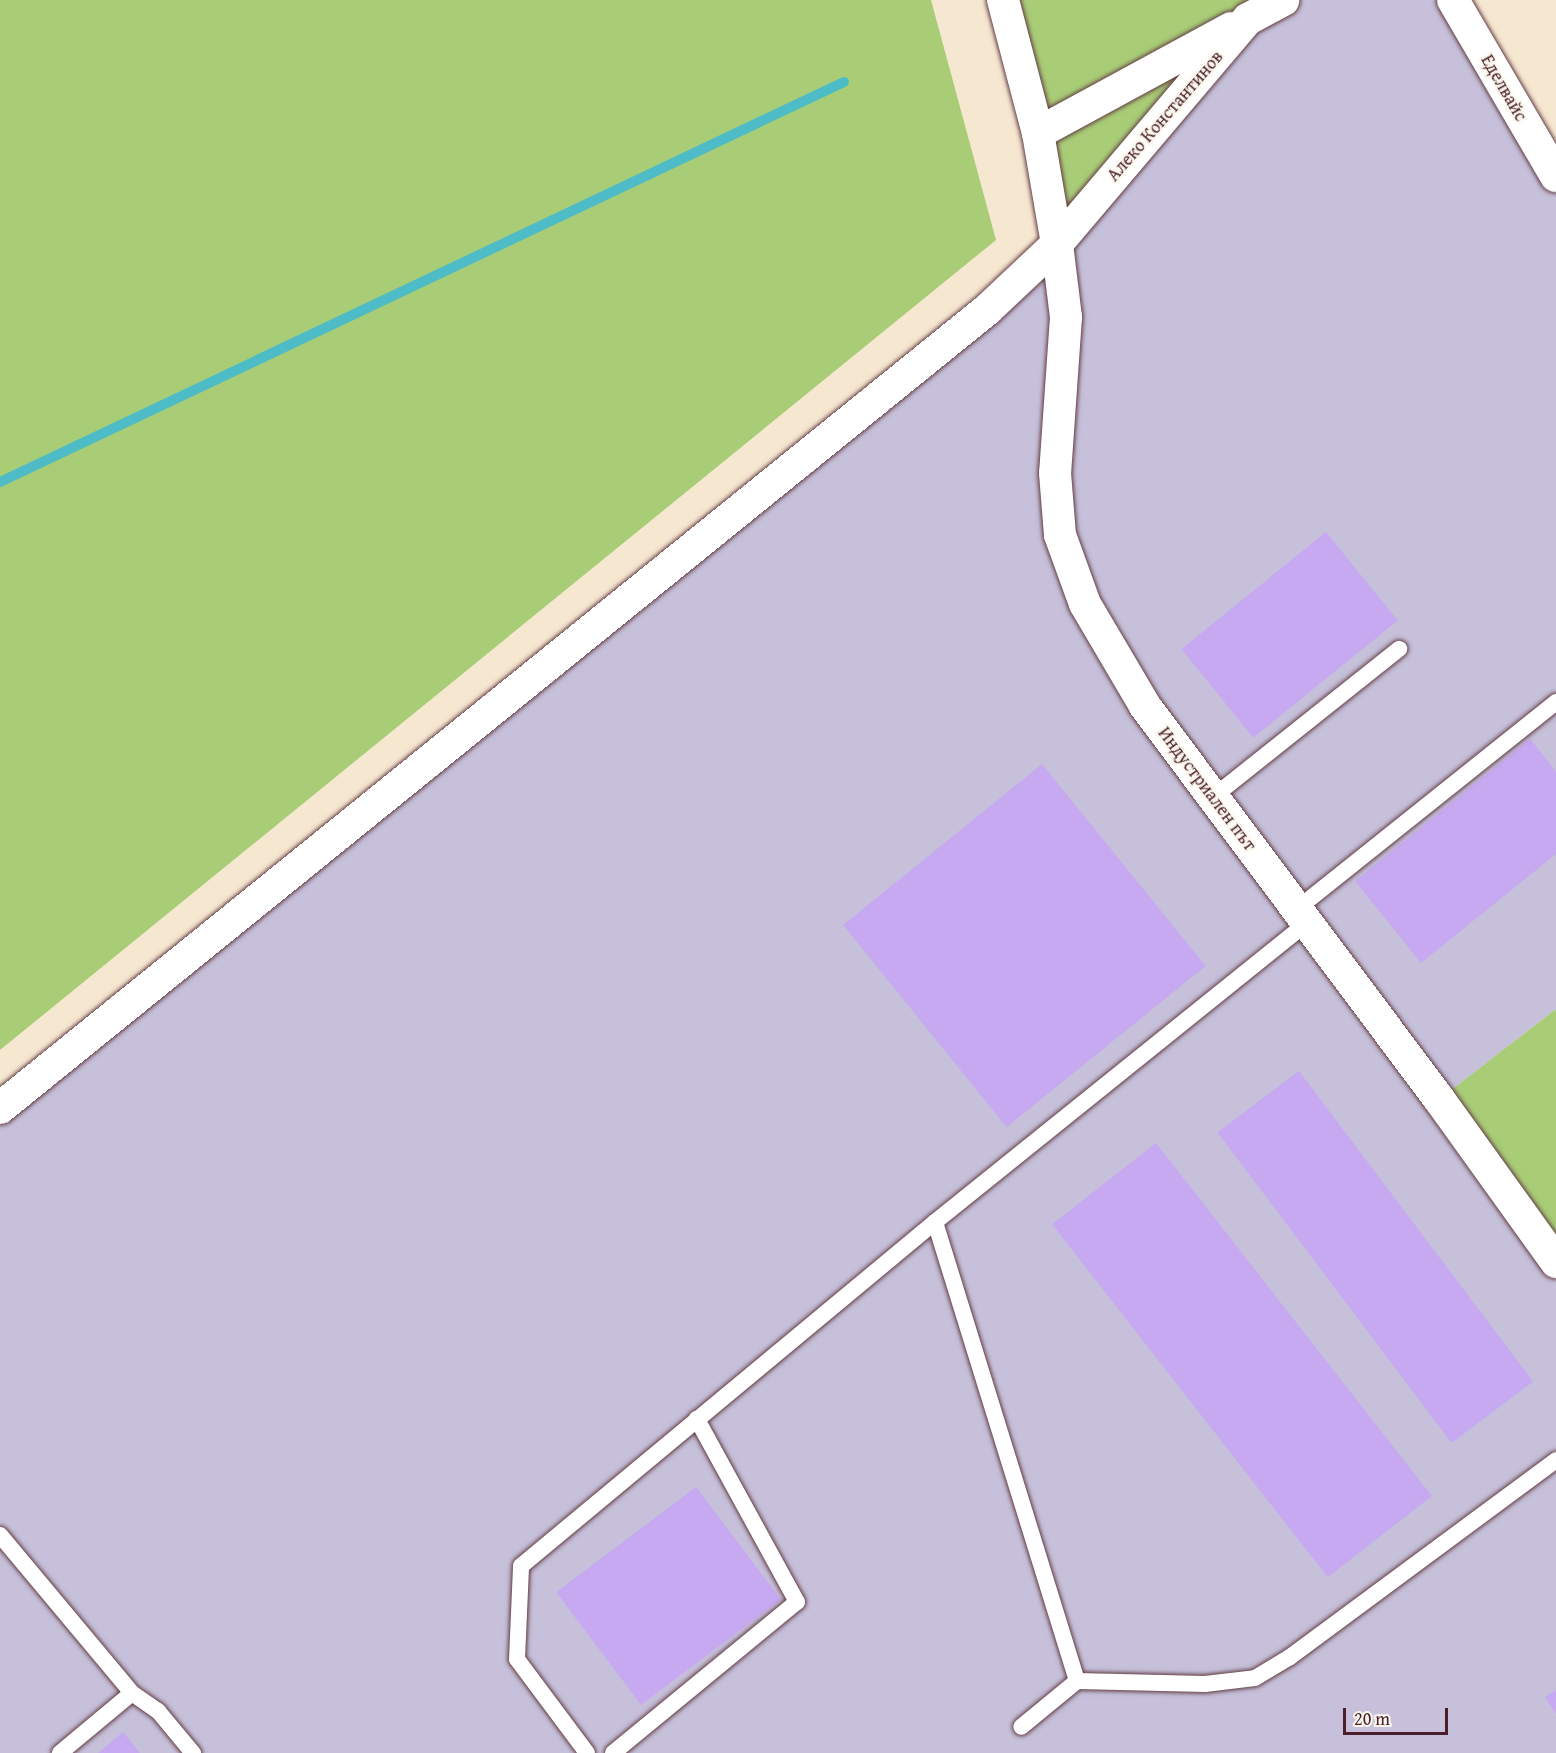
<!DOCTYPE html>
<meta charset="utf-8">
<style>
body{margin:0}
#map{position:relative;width:1556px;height:1753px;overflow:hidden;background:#f6e7d1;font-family:"Gentium Book Plus",serif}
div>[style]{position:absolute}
.industrial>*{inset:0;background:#c6c0da}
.green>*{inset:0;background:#a9cd77}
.stream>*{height:10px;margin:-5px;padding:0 5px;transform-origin:5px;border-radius:5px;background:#4ebcc6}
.building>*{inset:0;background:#c6a9f1;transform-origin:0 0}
.roads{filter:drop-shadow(0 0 2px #643d44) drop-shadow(0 0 2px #643d44)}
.lane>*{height:16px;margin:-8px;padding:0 8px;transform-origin:8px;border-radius:8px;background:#fff}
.street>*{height:32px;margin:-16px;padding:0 16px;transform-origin:16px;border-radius:16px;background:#fff}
span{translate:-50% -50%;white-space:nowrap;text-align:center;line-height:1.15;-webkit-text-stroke:4.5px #fbf7ec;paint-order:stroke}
.street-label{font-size:18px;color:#4a1f2b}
.scale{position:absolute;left:1343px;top:1708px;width:105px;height:27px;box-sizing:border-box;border:3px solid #4a1f2b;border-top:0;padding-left:8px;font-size:18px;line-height:21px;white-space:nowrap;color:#4a1f2b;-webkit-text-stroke:4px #fbf7ec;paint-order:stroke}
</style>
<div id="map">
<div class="industrial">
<i style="clip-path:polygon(1283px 0,1453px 0,1556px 176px,1556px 1009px,1440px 1099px,1556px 1262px,1556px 1753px,0 1753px,0 1108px,987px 310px)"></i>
</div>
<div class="green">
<i style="clip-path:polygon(0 0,931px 0,996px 240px,0 1050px)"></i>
<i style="clip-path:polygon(1003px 0,1283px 0,1057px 244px)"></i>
<i style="clip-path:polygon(1556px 1009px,1556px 1239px,1450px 1091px)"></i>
</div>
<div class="stream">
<i style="left:0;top:482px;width:934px;rotate:-25.36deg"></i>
</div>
<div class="building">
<i style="left:1326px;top:532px;width:114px;height:186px;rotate:51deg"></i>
<i style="clip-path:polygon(1530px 739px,1556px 771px,1556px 854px,1421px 963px,1355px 881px)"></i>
<i style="left:1042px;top:764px;width:260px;height:256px;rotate:51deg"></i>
<i style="left:1299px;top:1071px;width:389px;height:102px;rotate:53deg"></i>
<i style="left:1156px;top:1143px;width:448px;height:132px;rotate:52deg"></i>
<i style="left:696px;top:1487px;width:141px;height:175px;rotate:53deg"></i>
<i style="clip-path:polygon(1556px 1690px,1556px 1714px,1545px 1697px)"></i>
<i style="clip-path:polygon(123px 1732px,140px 1753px,98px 1753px)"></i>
</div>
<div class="roads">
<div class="lane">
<i style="left:1213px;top:797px;width:238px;rotate:-38.5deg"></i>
<i style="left:1297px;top:909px;width:332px;rotate:-38.6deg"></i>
<i style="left:935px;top:1222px;width:480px;rotate:72.8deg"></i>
<i style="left:1077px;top:1681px;width:72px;rotate:140.6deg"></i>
<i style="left:0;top:1535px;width:206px;rotate:50.1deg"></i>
<i style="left:132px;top:1693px;width:94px;rotate:140.2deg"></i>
<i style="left:1077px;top:1681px;width:128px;rotate:1.3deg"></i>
<i style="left:1205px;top:1684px;width:50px;rotate:-6.8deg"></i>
<i style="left:1255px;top:1678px;width:41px;rotate:-31deg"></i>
<i style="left:1290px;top:1657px;width:331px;rotate:-36.5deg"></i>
<i style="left:132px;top:1693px;width:32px;rotate:35deg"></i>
<i style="left:158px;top:1711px;width:55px;rotate:50.2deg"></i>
<i style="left:587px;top:1753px;width:117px;rotate:-126.7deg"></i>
<i style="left:517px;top:1659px;width:93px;rotate:-87.5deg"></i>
<i style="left:521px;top:1566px;width:538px;rotate:-39.72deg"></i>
<i style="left:935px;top:1222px;width:477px;rotate:-38.8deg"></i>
<i style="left:613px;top:1753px;width:238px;rotate:-39.4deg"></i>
<i style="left:797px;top:1602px;width:209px;rotate:-118.7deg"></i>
</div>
<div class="street">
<i style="left:1003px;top:0;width:138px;rotate:75.3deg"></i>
<i style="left:1038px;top:133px;width:113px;rotate:80.3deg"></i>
<i style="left:1057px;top:244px;width:74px;rotate:83deg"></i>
<i style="left:1066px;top:317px;width:156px;rotate:94deg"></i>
<i style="left:1055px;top:473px;width:62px;rotate:85.4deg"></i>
<i style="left:1060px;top:535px;width:73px;rotate:70.1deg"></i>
<i style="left:1085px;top:604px;width:118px;rotate:59.5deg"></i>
<i style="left:1145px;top:706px;width:491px;rotate:53.2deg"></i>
<i style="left:1439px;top:1099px;width:201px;rotate:54.3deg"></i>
<i style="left:1453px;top:0;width:204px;rotate:59.7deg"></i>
<i style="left:1038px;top:133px;width:220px;rotate:-28.5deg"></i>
<i style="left:0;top:1108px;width:1269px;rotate:-38.96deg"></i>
<i style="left:987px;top:310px;width:96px;rotate:-43.3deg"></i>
<i style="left:1057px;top:244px;width:295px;rotate:-49.7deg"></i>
<i style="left:1248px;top:19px;width:40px;rotate:-28deg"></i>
</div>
</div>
<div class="street-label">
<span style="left:1504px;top:88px;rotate:60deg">Еделвайс</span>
<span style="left:1165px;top:116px;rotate:-49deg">Алеко Константинов</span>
<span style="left:1207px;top:789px;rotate:53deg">Индустриален път</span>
</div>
<div class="scale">20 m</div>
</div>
